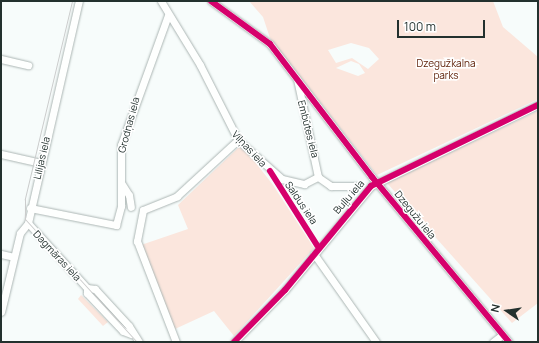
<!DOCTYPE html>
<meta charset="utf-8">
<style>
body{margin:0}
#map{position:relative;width:539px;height:343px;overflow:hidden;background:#f7fcfb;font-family:Manrope,sans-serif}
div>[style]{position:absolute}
.green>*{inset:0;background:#fbe6dd}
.roads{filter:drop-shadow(0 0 1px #acb6b4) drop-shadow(0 0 1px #acb6b4)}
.minor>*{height:7px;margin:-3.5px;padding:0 3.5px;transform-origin:3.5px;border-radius:3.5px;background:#fefffe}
.tram>*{height:1px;margin:-0.5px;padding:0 0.5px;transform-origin:0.5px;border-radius:0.5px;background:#cbcccc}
.cycleway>*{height:6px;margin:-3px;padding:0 3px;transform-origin:3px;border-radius:3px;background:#d6006c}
span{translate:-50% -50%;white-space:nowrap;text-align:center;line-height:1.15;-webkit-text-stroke:3px #fff;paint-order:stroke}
.park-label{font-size:10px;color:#60230b}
.street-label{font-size:10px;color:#23312e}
.frame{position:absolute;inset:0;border:2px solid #23312e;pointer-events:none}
.north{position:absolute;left:487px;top:291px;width:40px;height:40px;-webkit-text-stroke:3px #fff;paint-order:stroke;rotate:283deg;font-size:11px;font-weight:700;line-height:16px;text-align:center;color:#23312e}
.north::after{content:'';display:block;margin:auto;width:14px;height:18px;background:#23312e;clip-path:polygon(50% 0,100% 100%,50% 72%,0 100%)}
.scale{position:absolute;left:397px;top:20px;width:88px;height:18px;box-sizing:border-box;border:2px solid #23312e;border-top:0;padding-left:5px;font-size:12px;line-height:14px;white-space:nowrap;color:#23312e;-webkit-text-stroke:3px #fff;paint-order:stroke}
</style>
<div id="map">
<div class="green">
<i style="clip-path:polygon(evenodd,249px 1px,493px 1px,503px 27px,538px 57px,538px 99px,377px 175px,270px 38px,263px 17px,249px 1px,351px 43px,369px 48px,379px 59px,368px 69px,352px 58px,336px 63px,328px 50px,351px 43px,249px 1px,351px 61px,359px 64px,365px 73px,358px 76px,336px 68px,351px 61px)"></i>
<i style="clip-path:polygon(538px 111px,538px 303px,512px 323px,387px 183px)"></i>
<i style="clip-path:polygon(239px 147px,249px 154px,273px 185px,314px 248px,234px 336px,214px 311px,175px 329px,141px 245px,188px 229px,178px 205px)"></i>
<i style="clip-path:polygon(81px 295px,108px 322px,103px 326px,78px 299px)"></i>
</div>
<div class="roads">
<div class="minor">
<i style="left:161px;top:1px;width:75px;rotate:58.6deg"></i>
<i style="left:200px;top:65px;width:84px;rotate:63.1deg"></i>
<i style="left:238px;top:140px;width:59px;rotate:41.6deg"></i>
<i style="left:282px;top:179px;width:23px;rotate:13deg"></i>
<i style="left:304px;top:184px;width:16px;rotate:-27deg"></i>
<i style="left:211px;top:1px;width:73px;rotate:36.1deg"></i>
<i style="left:270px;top:44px;width:168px;rotate:52.5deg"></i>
<i style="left:372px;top:177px;width:214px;rotate:50.3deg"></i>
<i style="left:1px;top:59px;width:28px;rotate:13deg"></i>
<i style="left:297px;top:79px;width:100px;rotate:77.9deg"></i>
<i style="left:1px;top:154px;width:41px;rotate:12.7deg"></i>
<i style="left:318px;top:177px;width:16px;rotate:35deg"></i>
<i style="left:331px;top:186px;width:26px"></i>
<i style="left:122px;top:184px;width:13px;rotate:58deg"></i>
<i style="left:129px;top:195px;width:12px;rotate:81deg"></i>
<i style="left:30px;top:208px;width:88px;rotate:11.2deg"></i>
<i style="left:116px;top:225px;width:20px;rotate:-75deg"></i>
<i style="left:121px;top:206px;width:61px;rotate:-90deg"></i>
<i style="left:121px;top:145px;width:138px;rotate:-70.1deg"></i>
<i style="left:143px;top:210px;width:32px;rotate:101deg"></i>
<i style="left:137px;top:241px;width:108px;rotate:68.9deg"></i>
<i style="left:143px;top:210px;width:37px;rotate:-22deg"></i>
<i style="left:177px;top:196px;width:83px;rotate:-42.6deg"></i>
<i style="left:28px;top:223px;width:88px;rotate:47.8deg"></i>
<i style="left:87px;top:288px;width:8px;rotate:7deg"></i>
<i style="left:95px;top:289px;width:50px;rotate:47.4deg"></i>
<i style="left:129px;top:326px;width:19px;rotate:58deg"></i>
<i style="left:1px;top:254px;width:13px;rotate:13deg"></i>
<i style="left:314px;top:254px;width:108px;rotate:54.8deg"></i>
<i style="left:87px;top:288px;width:5px;rotate:90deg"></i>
<i style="left:87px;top:293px;width:52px;rotate:46.5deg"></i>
<i style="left:123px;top:331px;width:9px;rotate:21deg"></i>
<i style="left:1px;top:312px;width:81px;rotate:-76.5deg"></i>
<i style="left:20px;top:233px;width:13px;rotate:-51deg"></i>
<i style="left:28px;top:223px;width:228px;rotate:-77.1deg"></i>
<i style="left:234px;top:342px;width:73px;rotate:-45.6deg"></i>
<i style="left:285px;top:290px;width:135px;rotate:-50.4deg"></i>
<i style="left:371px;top:186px;width:186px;rotate:-25.9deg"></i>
<i style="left:493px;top:342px;width:11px;rotate:-38deg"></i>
</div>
</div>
<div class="tram">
<i style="left:72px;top:1px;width:204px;rotate:103.4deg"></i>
<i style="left:25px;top:199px;width:20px;rotate:90deg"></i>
<i style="left:25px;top:219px;width:166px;rotate:47.7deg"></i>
</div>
<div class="cycleway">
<i style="left:211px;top:1px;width:73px;rotate:36.1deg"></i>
<i style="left:270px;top:44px;width:168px;rotate:52.5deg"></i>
<i style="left:372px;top:177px;width:214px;rotate:50.3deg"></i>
<i style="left:270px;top:171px;width:88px;rotate:57.6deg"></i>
<i style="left:234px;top:342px;width:73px;rotate:-45.6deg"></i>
<i style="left:285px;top:290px;width:135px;rotate:-50.4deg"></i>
<i style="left:371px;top:186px;width:186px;rotate:-25.9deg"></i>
</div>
<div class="park-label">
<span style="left:446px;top:69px">Dzegužkalna<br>parks</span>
</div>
<div class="street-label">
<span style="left:129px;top:125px;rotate:-75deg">Grodņas iela</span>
<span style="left:308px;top:129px;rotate:76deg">Embūtes iela</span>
<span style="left:249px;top:149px;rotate:47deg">Viļņas iela</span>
<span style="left:42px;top:158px;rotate:-77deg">Lilijas iela</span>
<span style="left:349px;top:197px;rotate:-49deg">Buļļu iela</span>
<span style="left:301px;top:203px;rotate:56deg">Saldus iela</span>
<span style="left:415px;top:215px;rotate:51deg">Dzegužu iela</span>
<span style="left:57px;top:256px;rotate:47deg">Dagmāras iela</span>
</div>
<div class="frame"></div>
<div class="north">N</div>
<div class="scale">100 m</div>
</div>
